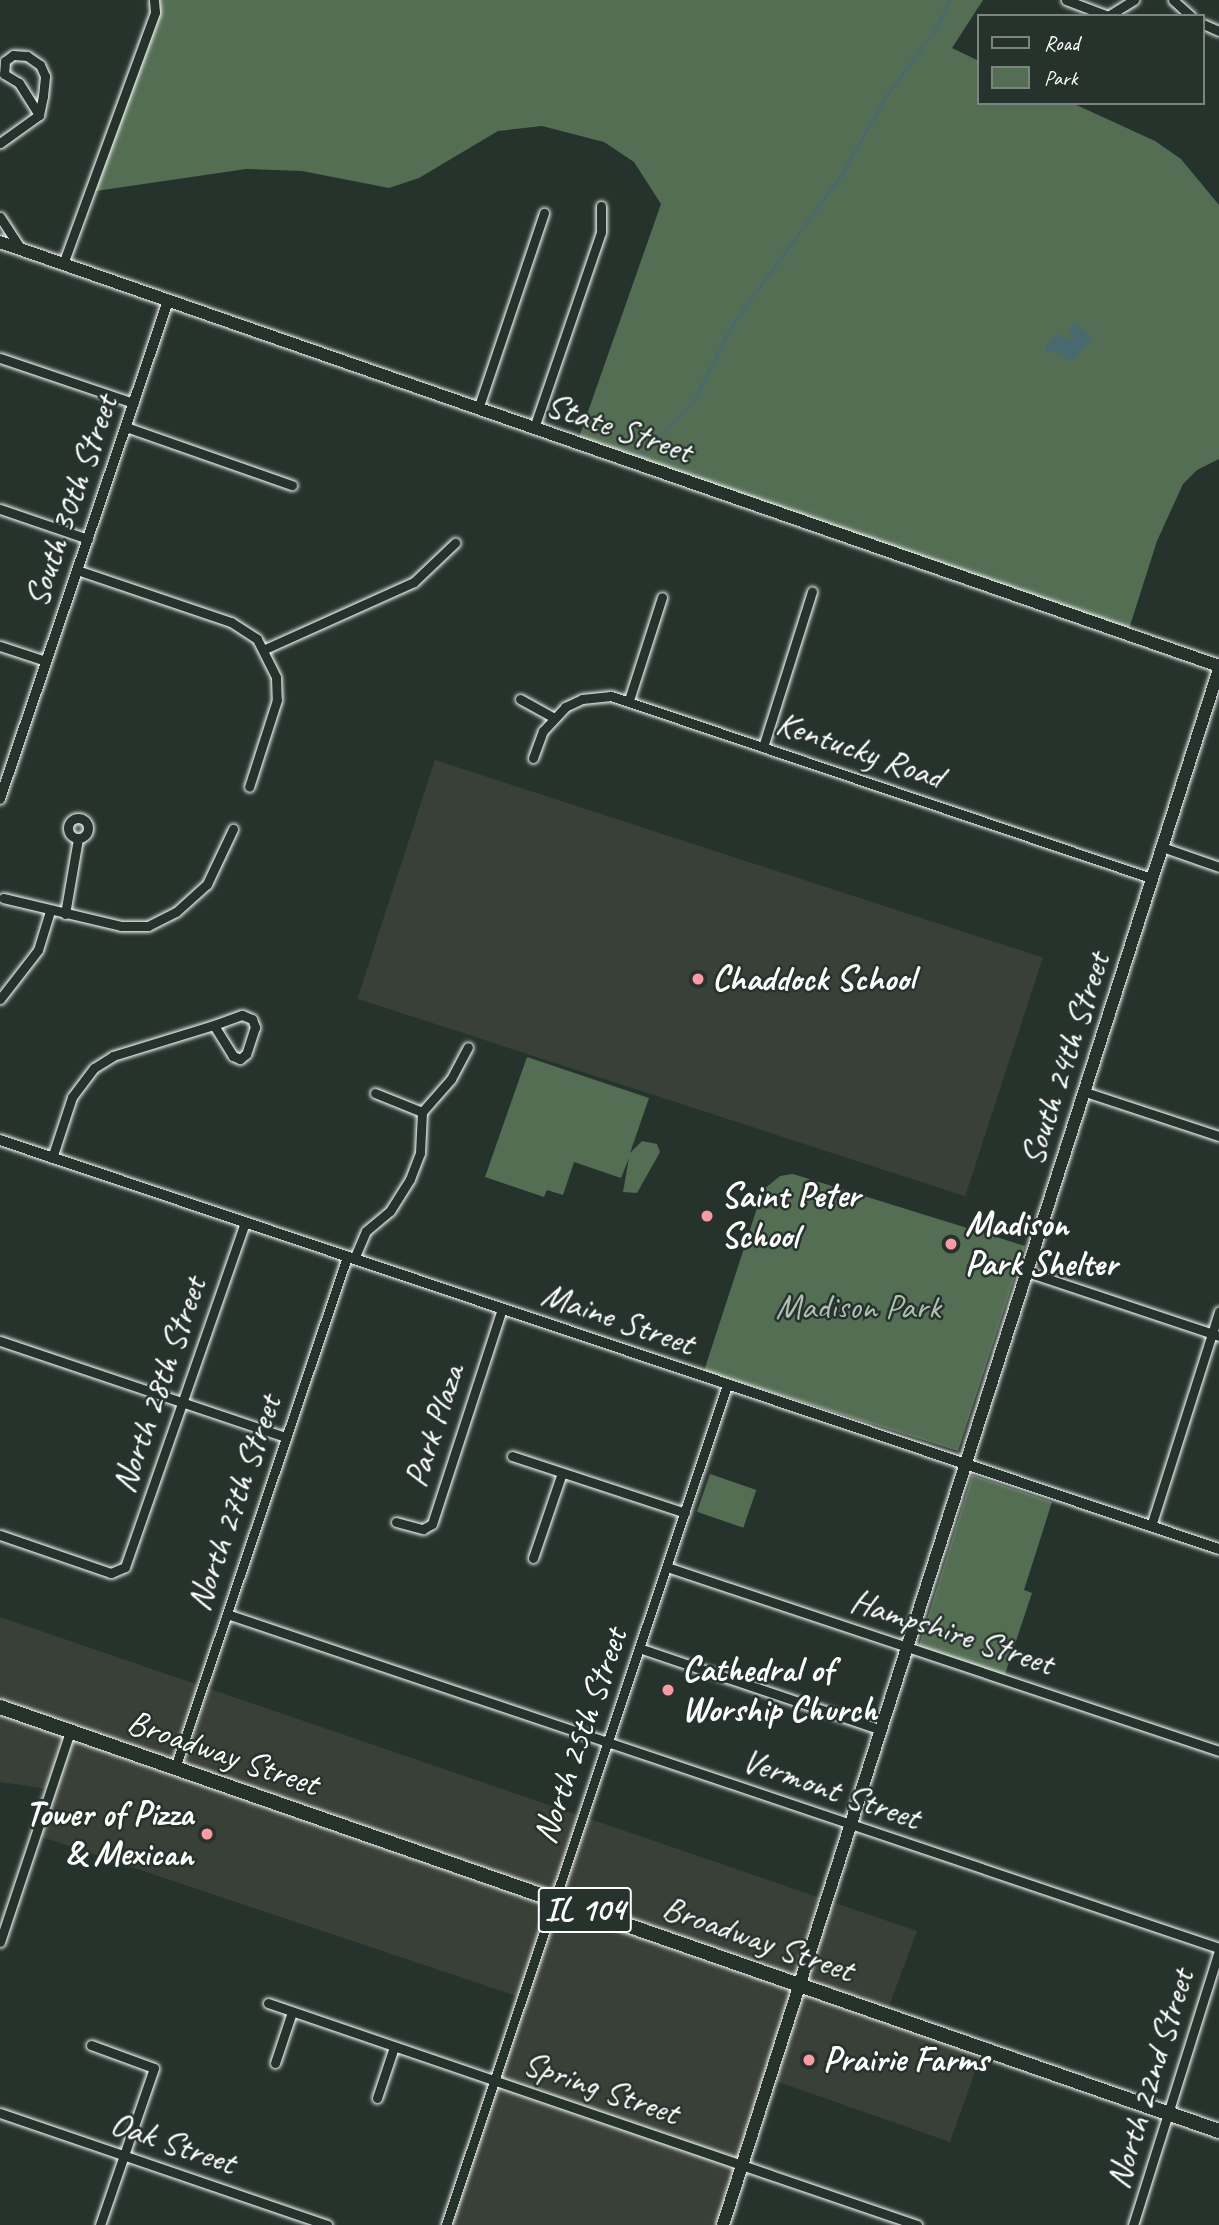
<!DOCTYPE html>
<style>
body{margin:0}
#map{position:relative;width:1219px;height:2225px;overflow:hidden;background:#26332d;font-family:Caveat,sans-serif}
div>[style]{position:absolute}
.built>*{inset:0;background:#394037;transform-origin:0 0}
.green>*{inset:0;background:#546e54;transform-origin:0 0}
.water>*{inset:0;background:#486a6f}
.stream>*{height:2.5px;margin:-1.25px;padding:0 1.25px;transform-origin:1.25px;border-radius:1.25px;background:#486a6f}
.roads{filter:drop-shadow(0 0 2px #fff) drop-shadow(0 0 2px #fff)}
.minor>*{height:9px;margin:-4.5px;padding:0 4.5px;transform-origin:4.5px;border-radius:4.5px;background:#26332d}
.minor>.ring{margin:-4.5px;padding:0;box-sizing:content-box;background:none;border:9px solid #26332d;border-radius:50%}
.tertiary>*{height:10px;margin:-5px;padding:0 5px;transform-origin:5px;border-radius:5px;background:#26332d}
.secondary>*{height:12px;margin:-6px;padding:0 6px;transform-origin:6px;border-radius:6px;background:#26332d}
.primary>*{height:14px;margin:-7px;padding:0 7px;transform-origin:7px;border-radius:7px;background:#26332d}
.dots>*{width:19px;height:19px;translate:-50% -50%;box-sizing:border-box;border:4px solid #26332d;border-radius:50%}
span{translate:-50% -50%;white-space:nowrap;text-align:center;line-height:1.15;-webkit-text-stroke:5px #26332d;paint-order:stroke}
.shield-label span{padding:2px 5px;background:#26332d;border:2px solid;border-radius:5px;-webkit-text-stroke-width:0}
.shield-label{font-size:33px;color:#fff;font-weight:700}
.street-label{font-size:35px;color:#fff}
.poi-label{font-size:35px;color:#fff;font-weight:700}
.left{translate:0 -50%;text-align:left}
.right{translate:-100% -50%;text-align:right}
.park-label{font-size:35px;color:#b2beb2}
.legend{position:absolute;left:977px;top:14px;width:228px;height:91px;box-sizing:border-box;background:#26332d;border:2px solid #7d8581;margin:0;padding:9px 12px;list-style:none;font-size:21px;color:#fff}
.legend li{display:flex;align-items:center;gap:14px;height:35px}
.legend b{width:35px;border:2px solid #7d8581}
</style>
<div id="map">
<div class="built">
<i style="left:435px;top:760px;width:639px;height:251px;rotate:18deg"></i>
<i style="clip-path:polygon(0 1617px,917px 1931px,887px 2011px,983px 2049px,950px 2142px,770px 2079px,723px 2225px,446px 2225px,520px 1997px,36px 1835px,48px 1789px,0 1782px)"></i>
</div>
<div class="green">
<i style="clip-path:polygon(154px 0,983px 0,952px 48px,979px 61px,979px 103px,1072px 103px,1155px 141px,1181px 159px,1219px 205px,1219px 459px,1197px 470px,1183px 484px,1157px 541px,1127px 635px,577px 443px,661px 204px,634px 162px,604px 142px,542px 126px,498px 131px,419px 178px,389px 188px,302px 171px,246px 169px,89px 192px,138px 61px)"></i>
<i style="clip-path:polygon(527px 1057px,649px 1098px,630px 1153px,642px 1141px,657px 1144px,660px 1152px,637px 1193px,623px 1192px,629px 1158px,621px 1178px,574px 1162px,563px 1195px,547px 1190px,544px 1197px,485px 1177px)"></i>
<i style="clip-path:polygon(793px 1174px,1025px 1246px,958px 1451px,704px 1371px,763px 1190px,780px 1176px)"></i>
<i style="left:710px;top:1474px;width:49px;height:40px;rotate:19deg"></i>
<i style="clip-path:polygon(972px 1475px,1052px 1502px,1024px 1590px,1032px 1593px,1004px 1677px,918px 1648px)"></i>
</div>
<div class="water">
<i style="clip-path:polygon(1075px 322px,1093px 338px,1071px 362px,1057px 351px,1046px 353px,1045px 347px,1056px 333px,1070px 341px,1074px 336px,1068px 330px)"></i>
</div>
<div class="stream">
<i style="left:638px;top:458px;width:82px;rotate:-46deg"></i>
<i style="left:695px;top:399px;width:83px;rotate:-63.4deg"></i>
<i style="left:732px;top:325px;width:185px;rotate:-54deg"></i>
<i style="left:841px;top:175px;width:91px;rotate:-60.3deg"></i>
<i style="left:886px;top:96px;width:86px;rotate:-53.5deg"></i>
<i style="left:937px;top:27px;width:30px;rotate:-64deg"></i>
</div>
<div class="roads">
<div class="minor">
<i style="left:1066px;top:0;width:45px;rotate:20.9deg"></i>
<i style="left:1173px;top:0;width:24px;rotate:42deg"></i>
<i style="left:1108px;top:16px;width:31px;rotate:-32deg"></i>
<i style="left:1203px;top:24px;width:17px;rotate:24deg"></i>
<i style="left:0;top:143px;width:48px;rotate:-35.7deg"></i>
<i style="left:39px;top:115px;width:19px;rotate:-78deg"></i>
<i style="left:43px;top:96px;width:20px;rotate:-84deg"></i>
<i style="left:45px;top:76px;width:12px;rotate:-114deg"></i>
<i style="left:40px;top:65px;width:16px;rotate:-145deg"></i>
<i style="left:27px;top:56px;width:14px;rotate:-176deg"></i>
<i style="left:13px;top:55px;width:10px;rotate:143deg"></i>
<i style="left:5px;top:61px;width:13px;rotate:94deg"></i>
<i style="left:4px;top:74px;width:17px;rotate:31deg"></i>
<i style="left:19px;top:83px;width:38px;rotate:58deg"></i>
<i style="left:0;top:217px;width:37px;rotate:57deg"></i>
<i style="left:63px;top:264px;width:268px;rotate:-69.9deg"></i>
<i style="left:155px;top:12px;width:12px;rotate:-95deg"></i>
<i style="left:0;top:358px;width:141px;rotate:18.6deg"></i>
<i style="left:478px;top:409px;width:207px;rotate:-71.4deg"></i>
<i style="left:126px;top:427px;width:176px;rotate:19.3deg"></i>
<i style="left:534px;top:428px;width:207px;rotate:-71.1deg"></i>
<i style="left:601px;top:232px;width:26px;rotate:-90deg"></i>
<i style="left:0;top:509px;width:93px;rotate:18.8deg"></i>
<i style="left:77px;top:570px;width:163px;rotate:18.7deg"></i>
<i style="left:231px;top:622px;width:31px;rotate:33deg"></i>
<i style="left:257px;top:639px;width:42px;rotate:63.4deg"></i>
<i style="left:276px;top:677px;width:23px;rotate:88deg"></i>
<i style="left:277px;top:700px;width:91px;rotate:107.8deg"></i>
<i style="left:0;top:646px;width:48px;rotate:18.1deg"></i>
<i style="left:265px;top:649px;width:163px;rotate:-24.2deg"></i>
<i style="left:414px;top:582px;width:57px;rotate:-43.6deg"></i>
<i style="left:520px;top:699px;width:38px;rotate:29deg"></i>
<i style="left:629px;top:700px;width:108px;rotate:-72.2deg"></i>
<i style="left:763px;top:747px;width:163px;rotate:-72.5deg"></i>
<i style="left:533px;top:758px;width:29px;rotate:-70deg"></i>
<i style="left:543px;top:731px;width:33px;rotate:-47deg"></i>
<i style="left:565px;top:707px;width:19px;rotate:-25deg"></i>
<i style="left:582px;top:699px;width:29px;rotate:-6deg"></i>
<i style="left:611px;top:696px;width:570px;rotate:18.63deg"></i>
<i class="ring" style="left:68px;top:818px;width:11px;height:11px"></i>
<i style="left:1162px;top:847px;width:60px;rotate:19.3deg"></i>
<i style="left:3px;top:898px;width:121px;rotate:13.3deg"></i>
<i style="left:121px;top:926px;width:27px"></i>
<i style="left:148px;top:926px;width:31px;rotate:-27deg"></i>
<i style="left:176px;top:912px;width:42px;rotate:-42.1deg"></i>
<i style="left:207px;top:884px;width:61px;rotate:-64.7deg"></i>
<i style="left:65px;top:914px;width:76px;rotate:-80.2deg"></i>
<i style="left:0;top:999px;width:62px;rotate:-52.2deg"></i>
<i style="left:38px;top:950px;width:41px;rotate:-72.9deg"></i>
<i style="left:242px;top:1015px;width:11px;rotate:22deg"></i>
<i style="left:252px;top:1019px;width:9px;rotate:69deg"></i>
<i style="left:255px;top:1027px;width:28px;rotate:108deg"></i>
<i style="left:246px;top:1054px;width:8px;rotate:140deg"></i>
<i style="left:240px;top:1059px;width:8px;rotate:-157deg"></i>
<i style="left:233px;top:1056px;width:36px;rotate:-122deg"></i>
<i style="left:214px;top:1025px;width:30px;rotate:-20deg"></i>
<i style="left:1085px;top:1092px;width:141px;rotate:18.2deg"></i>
<i style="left:375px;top:1093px;width:51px;rotate:22deg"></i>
<i style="left:52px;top:1158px;width:64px;rotate:-71.8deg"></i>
<i style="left:72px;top:1097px;width:36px;rotate:-53deg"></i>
<i style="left:94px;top:1068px;width:22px;rotate:-32deg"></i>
<i style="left:113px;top:1056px;width:106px;rotate:-17.1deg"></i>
<i style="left:354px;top:1259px;width:30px;rotate:-67deg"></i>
<i style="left:366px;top:1231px;width:31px;rotate:-40deg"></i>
<i style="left:390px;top:1211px;width:38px;rotate:-58deg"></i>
<i style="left:410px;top:1179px;width:28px;rotate:-69deg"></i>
<i style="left:420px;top:1153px;width:41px;rotate:-87.2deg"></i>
<i style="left:422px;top:1112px;width:44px;rotate:-48.7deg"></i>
<i style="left:451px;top:1079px;width:36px;rotate:-62deg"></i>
<i style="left:1027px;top:1272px;width:202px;rotate:18.4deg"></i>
<i style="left:0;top:1341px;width:302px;rotate:18.6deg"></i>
<i style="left:512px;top:1456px;width:182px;rotate:18.2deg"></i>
<i style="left:396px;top:1522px;width:28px;rotate:15deg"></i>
<i style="left:423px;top:1529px;width:10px;rotate:-29deg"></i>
<i style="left:432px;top:1524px;width:226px;rotate:-72deg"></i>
<i style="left:1151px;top:1526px;width:225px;rotate:-72.4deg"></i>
<i style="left:0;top:1535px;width:117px;rotate:18.9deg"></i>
<i style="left:111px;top:1573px;width:15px;rotate:-23deg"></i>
<i style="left:125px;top:1567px;width:364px;rotate:-70.8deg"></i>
<i style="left:533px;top:1558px;width:90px;rotate:-71.2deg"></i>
<i style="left:667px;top:1567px;width:582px;rotate:18.43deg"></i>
<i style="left:227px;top:1614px;width:1047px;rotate:18.61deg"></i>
<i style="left:639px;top:1648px;width:256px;rotate:18.7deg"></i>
<i style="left:175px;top:1768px;width:539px;rotate:-71.4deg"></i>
<i style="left:0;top:1942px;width:222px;rotate:-71.6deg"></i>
<i style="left:268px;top:2003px;width:686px;rotate:18.88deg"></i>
<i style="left:91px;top:2045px;width:67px;rotate:20.1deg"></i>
<i style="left:154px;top:2068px;width:166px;rotate:109deg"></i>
<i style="left:275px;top:2063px;width:54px;rotate:-71.6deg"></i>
<i style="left:377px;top:2098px;width:54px;rotate:-71.6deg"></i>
<i style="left:0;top:2113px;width:346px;rotate:18.9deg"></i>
<i style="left:446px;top:2225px;width:886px;rotate:-71.5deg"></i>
<i style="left:1133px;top:2225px;width:287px;rotate:-72.6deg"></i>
</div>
<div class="tertiary">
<i style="left:0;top:799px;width:526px;rotate:-71.36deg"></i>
<i style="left:0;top:1140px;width:1286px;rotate:18.55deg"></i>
</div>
<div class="secondary">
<i style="left:0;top:242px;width:1291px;rotate:19.18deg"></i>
<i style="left:723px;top:2225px;width:1633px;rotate:-72.32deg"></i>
</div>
<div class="primary">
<i style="left:0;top:1707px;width:1291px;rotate:19.18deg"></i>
</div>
</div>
<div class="dots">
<i style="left:698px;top:979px;background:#ff9aa2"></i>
<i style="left:707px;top:1216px;background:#ff9aa2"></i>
<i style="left:951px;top:1244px;background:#ff9aa2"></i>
<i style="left:668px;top:1690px;background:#ff9aa2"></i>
<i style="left:207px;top:1834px;background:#ff9aa2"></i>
<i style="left:809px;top:2060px;background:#ff9aa2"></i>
</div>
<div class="shield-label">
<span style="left:585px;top:1910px">IL 104</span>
</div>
<div class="street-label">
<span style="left:619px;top:428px;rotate:19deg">State Street</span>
<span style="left:71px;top:501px;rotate:-71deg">South 30th Street</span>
<span style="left:860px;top:750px;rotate:19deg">Kentucky Road</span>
<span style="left:1065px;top:1059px;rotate:-72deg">South 24th Street</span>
<span style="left:618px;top:1319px;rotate:19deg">Maine Street</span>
<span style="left:159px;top:1385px;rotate:-71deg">North 28th Street</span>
<span style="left:434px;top:1426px;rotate:-72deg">Park Plaza</span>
<span style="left:234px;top:1503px;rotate:-71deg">North 27th Street</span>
<span style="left:952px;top:1632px;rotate:18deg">Hampshire Street</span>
<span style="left:580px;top:1736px;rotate:-71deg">North 25th Street</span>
<span style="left:223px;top:1753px;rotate:19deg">Broadway Street</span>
<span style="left:831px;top:1789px;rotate:19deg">Vermont Street</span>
<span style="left:758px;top:1939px;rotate:19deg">Broadway Street</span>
<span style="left:1150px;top:2079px;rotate:-73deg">North 22nd Street</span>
<span style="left:601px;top:2088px;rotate:19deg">Spring Street</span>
<span style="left:173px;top:2143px;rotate:19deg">Oak Street</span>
</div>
<div class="poi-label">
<span class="left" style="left:712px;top:979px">Chaddock School</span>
<span class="left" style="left:721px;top:1216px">Saint Peter<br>School</span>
<span class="left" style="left:965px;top:1244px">Madison<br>Park Shelter</span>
<span class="left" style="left:682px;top:1690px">Cathedral of<br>Worship Church</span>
<span class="right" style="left:193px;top:1834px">Tower of Pizza<br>&amp; Mexican</span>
<span class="left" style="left:823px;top:2060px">Prairie Farms</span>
</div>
<div class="park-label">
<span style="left:858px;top:1307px">Madison Park</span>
</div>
<ul class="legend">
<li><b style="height:9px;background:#26332d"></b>Road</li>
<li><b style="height:19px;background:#546e54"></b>Park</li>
</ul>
</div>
